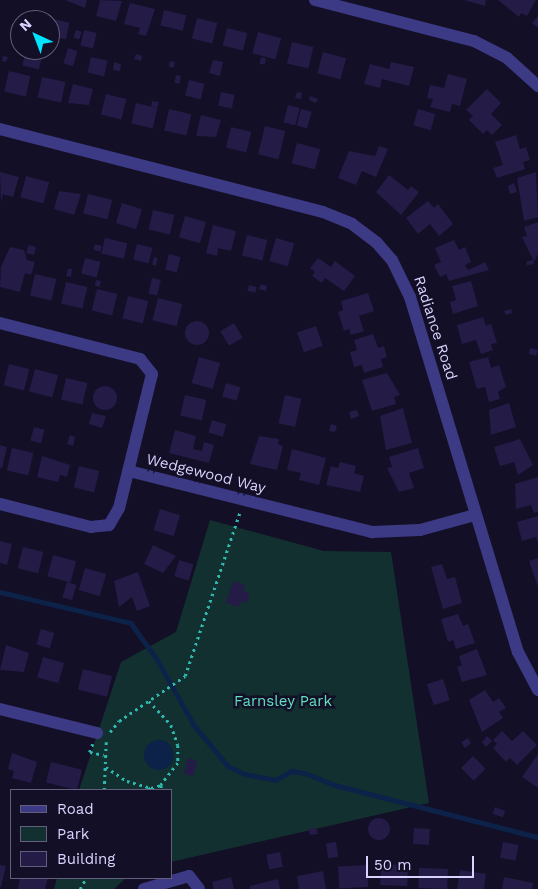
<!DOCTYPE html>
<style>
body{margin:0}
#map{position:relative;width:538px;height:889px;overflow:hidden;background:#130f26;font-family:"Work Sans",sans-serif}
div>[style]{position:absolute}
.green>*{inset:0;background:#12302f}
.water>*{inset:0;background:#0c2248}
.round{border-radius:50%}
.stream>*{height:4.5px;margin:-2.25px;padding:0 2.25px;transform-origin:2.25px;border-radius:2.25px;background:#0c2248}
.building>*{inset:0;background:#241b47;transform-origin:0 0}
.path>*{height:2.5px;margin-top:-1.25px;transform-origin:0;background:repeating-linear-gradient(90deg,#2fb8b0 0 2.5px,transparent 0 6.5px)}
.minor>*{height:12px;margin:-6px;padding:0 6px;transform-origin:6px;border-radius:6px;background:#3d3a85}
span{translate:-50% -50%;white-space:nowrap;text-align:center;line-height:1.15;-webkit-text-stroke:5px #130f26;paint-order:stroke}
.street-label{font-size:15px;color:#d9d4ff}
.park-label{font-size:15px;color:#5fe0c0}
.legend{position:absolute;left:10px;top:789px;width:162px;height:90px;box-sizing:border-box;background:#130f26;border:1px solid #625e7d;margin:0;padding:6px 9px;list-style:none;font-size:15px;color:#d9d4ff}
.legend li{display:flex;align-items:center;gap:10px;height:25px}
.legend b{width:25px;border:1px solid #625e7d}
.north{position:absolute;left:10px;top:10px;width:50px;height:50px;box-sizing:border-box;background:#130f26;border:1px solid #625e7d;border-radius:50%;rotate:317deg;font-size:14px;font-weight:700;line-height:20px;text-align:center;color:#d9d4ff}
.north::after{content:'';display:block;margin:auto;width:18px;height:22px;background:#00e5ff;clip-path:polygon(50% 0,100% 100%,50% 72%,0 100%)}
.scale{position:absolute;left:366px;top:856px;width:108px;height:22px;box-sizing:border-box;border:2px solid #d9d4ff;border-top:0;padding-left:6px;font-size:15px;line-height:18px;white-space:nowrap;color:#d9d4ff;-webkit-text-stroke:4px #130f26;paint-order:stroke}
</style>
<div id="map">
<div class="green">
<i style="clip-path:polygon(210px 520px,324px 551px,391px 552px,429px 803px,171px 862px,171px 790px,79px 790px,121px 662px,176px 632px)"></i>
<i style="clip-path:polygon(57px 878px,126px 878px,114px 889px,54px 889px)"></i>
</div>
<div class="water">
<i class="round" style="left:144px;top:740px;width:30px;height:30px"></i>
</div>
<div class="stream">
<i style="left:0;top:592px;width:135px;rotate:13.3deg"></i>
<i style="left:131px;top:623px;width:44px;rotate:54.2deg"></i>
<i style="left:157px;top:659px;width:76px;rotate:60.7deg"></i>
<i style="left:194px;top:725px;width:53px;rotate:50.3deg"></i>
<i style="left:228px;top:766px;width:19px;rotate:25deg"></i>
<i style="left:245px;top:774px;width:31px;rotate:11deg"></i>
<i style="left:275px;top:780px;width:19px;rotate:-28deg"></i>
<i style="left:292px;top:771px;width:13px;rotate:9deg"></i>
<i style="left:305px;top:773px;width:32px;rotate:22deg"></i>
<i style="left:335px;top:785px;width:210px;rotate:14.4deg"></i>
</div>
<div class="building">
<i style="clip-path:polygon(65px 0,87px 0,85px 8px)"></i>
<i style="clip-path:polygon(100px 0,122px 1px,116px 21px,96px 16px)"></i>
<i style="clip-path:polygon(464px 0,486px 0,485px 6px)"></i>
<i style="clip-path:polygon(498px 0,536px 0,527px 16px,521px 13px,519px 17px)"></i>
<i style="clip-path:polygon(130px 3px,155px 9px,146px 36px,138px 34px,140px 28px,124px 24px)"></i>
<i style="left:164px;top:10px;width:23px;height:16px;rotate:13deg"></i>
<i style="clip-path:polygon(538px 16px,538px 28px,532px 23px)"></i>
<i style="left:197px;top:18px;width:21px;height:21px;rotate:14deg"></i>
<i style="left:53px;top:19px;width:17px;height:17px;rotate:13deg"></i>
<i style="left:227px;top:28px;width:21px;height:18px;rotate:14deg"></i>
<i style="left:76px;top:30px;width:6px;height:8px;rotate:18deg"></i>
<i style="left:84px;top:30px;width:13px;height:16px;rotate:13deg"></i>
<i style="left:258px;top:32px;width:24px;height:22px;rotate:15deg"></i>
<i style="left:292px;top:42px;width:22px;height:22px;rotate:13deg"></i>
<i style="left:68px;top:48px;width:10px;height:16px;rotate:17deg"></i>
<i style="left:26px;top:50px;width:17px;height:16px;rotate:13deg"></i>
<i style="left:323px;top:52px;width:24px;height:22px;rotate:15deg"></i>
<i style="clip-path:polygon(136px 54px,142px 56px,141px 61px,134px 59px)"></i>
<i style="clip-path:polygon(3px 56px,8px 57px,6px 62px,2px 61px)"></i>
<i style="left:91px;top:57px;width:17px;height:16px;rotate:13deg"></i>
<i style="left:261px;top:57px;width:5px;height:7px;rotate:11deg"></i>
<i style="clip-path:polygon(213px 60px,223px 62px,220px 76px,209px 73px)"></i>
<i style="left:170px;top:61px;width:5px;height:6px;rotate:11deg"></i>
<i style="clip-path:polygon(114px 62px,121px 64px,120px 71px,113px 70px)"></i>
<i style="clip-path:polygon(391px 62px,414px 67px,409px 86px,382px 79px,380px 88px,364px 84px,370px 64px,389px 69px)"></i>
<i style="left:9px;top:71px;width:22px;height:21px;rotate:13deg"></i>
<i style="clip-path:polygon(448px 74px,467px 79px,460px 106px,452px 104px,450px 112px,430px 107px,433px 99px,427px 98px,430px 85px,444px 88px)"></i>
<i style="left:176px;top:75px;width:5px;height:8px;rotate:11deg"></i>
<i style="left:42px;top:77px;width:24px;height:21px;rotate:12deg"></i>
<i style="left:189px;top:80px;width:16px;height:16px;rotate:14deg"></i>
<i style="clip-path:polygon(73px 84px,93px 89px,89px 105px,68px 103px)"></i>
<i style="clip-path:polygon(487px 89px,501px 103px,491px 114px,502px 125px,492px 135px,487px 130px,483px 134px,469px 120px,473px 116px,466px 110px)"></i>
<i style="left:221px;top:92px;width:14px;height:14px;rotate:12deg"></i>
<i style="clip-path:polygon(297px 92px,302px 93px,301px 99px,295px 98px)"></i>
<i style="left:106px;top:94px;width:21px;height:21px;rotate:14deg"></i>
<i style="clip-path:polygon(310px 96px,318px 99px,316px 103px,309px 100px)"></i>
<i style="clip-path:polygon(152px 101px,159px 102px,157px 108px,151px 106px)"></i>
<i style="left:136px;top:103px;width:22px;height:21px;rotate:13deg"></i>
<i style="left:288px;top:105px;width:12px;height:18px;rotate:14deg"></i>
<i style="left:169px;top:109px;width:23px;height:22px;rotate:13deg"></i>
<i style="left:301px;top:109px;width:11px;height:17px;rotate:15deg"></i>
<i style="left:418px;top:109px;width:18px;height:17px;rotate:16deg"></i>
<i style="clip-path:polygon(201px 115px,221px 120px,216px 137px,196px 136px)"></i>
<i style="left:265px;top:126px;width:21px;height:29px;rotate:14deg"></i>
<i style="left:231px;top:127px;width:21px;height:21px;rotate:14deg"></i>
<i style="clip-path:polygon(516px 135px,520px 149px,526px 147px,530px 160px,523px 162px,525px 169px,497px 178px,493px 168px,503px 165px,495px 142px)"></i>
<i style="left:297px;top:143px;width:24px;height:21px;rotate:15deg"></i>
<i style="clip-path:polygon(379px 146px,388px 149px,376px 177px,362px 171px,356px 185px,338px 178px,349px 151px,375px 156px)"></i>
<i style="clip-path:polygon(0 172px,19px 177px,13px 197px,3px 194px,1px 203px)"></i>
<i style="clip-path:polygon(536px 172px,538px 217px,524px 221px,517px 178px)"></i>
<i style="clip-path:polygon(389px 175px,408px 190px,411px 186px,419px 192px,401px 215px,376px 192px)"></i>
<i style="left:26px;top:176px;width:24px;height:22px;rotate:15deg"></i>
<i style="clip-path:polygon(514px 183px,517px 192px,510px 194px,508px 186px)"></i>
<i style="clip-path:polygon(59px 191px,81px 194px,74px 215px,54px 209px)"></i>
<i style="left:88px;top:194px;width:25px;height:20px;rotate:14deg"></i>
<i style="clip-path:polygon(428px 201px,434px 208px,438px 204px,453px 224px,439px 236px,430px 224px,418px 234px,406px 218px)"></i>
<i style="left:122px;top:203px;width:21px;height:21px;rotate:17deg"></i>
<i style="left:153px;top:210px;width:22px;height:20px;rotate:13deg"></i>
<i style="left:185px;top:216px;width:22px;height:22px;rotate:16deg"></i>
<i style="clip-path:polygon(538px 222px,538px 254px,534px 262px,522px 237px,527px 236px,524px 227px)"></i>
<i style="clip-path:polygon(213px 225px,236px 231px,231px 251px,218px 248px,217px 256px,206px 253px)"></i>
<i style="left:247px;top:235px;width:21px;height:21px;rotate:14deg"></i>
<i style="left:105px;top:238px;width:23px;height:16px;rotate:13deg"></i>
<i style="left:276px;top:238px;width:19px;height:24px;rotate:16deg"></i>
<i style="clip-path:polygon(454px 240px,459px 250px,465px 247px,471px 262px,465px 265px,468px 270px,485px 262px,489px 270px,449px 281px,446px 274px,440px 277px,434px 265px,441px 262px,435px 248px)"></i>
<i style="left:95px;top:244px;width:7px;height:6px;rotate:16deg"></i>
<i style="left:137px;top:244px;width:16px;height:16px;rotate:14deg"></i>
<i style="clip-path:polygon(29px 245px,36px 247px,34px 255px,26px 253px)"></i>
<i style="clip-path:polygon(10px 247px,24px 250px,27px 260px,35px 262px,31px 275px,25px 273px,20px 292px,0 287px,1px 267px)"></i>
<i style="left:169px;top:254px;width:12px;height:16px;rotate:14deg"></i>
<i style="left:154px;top:257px;width:4px;height:8px;rotate:14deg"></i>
<i style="left:85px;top:258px;width:16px;height:16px;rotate:14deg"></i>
<i style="clip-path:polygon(318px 258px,331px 267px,335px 261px,355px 276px,344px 291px,325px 278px,322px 283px,312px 276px,315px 272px,310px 268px)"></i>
<i style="left:533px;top:260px;width:4px;height:7px;rotate:76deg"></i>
<i style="clip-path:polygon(68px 269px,72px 269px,71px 277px,66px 276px)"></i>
<i style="left:35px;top:274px;width:22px;height:22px;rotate:13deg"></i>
<i style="left:152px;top:278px;width:9px;height:16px;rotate:13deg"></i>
<i style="left:96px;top:280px;width:5px;height:6px;rotate:11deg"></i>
<i style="clip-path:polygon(471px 281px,478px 306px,453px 314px,450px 302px,456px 300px,452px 286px)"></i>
<i style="left:66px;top:282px;width:22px;height:22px;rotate:13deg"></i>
<i style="clip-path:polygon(261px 284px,267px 286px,266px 291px,259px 289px)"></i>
<i style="left:249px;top:285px;width:8px;height:6px;rotate:14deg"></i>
<i style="left:97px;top:289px;width:21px;height:22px;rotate:14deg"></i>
<i style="clip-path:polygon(368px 293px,374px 311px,359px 316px,364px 331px,351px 335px,349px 329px,344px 331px,338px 312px,343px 310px,341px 301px)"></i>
<i style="left:128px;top:296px;width:21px;height:23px;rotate:14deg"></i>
<i style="left:158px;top:298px;width:25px;height:23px;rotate:14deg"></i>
<i style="clip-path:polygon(511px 309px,512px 313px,506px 315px,504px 311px)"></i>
<i style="clip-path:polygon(483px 317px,486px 326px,491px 324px,497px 343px,491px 344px,493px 350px,481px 354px,476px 340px,462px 344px,457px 325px)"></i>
<i class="round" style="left:185px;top:321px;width:24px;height:24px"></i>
<i style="left:234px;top:323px;width:17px;height:16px;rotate:59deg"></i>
<i style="left:316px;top:326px;width:21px;height:20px;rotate:71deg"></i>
<i style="clip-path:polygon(373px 334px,378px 348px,384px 346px,387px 357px,381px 359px,383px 367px,364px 373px,362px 365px,354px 367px,350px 352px,357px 350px,354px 340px)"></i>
<i style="left:530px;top:348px;width:8px;height:6px;rotate:14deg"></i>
<i style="left:199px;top:357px;width:22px;height:27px;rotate:16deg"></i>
<i style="clip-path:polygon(488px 357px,491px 368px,499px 365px,506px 387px,498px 392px,500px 399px,489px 402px,485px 387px,477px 389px,469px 362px)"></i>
<i style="left:9px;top:364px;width:21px;height:22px;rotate:14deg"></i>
<i style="left:35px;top:369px;width:24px;height:23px;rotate:15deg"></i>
<i style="clip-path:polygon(387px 373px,400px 395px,394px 397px,396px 404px,372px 411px,362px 380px)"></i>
<i style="left:66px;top:378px;width:22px;height:22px;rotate:13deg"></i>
<i style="left:226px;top:383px;width:15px;height:14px;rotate:16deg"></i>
<i class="round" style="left:93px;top:386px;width:24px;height:24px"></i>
<i style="left:185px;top:395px;width:22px;height:21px;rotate:13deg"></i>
<i style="left:285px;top:395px;width:17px;height:29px;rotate:13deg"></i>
<i style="clip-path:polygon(509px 403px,516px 427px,491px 435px,489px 410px)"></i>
<i style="clip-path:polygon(403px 408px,412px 443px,386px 450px,380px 416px)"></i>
<i style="clip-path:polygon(357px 410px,359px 416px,351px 419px,349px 412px)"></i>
<i style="clip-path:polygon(92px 413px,106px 416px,102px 428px,89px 424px)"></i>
<i style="left:212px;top:420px;width:15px;height:13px;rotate:16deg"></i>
<i style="clip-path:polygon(331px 424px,337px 426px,335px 432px,329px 431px)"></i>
<i style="left:34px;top:427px;width:11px;height:14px;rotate:15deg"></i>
<i style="clip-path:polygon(175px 430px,196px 436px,193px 449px,202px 451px,204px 442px,214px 445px,209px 463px,169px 453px)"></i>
<i style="clip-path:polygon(70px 435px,75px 437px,73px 446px,67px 444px)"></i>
<i style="clip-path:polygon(259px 436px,279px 439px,278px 444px,283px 446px,277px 470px,250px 464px)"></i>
<i style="clip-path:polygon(520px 439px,533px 465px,518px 475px,514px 462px,500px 466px,494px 447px)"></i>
<i style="clip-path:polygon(0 445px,7px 447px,2px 468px,0 468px)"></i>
<i style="left:12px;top:448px;width:22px;height:23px;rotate:13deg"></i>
<i style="clip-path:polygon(418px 448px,424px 468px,409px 473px,414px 488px,399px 492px,387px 468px,392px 467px,389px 457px)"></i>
<i style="clip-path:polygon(292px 449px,326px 458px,319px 485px,299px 480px,301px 473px,287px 470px)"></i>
<i style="clip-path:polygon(42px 456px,70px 465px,67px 477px,60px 475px,58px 482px,37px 477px)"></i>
<i style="clip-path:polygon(340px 462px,356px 466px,354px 473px,364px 476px,360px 492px,326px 485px,331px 466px,338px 468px)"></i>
<i style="left:79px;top:466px;width:21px;height:22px;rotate:14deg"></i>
<i style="clip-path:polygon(538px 477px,538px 512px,534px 513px,531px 505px,516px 509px,515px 484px)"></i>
<i style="left:160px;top:509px;width:21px;height:22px;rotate:17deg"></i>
<i style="clip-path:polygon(538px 516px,538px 542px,536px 537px,522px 541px,517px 522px)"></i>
<i style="clip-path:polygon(0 541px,12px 544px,7px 565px,0 563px)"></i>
<i style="clip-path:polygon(153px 545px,176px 556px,163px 573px,144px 564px)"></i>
<i style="left:23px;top:547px;width:21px;height:22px;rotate:14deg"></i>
<i style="left:53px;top:555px;width:24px;height:22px;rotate:15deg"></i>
<i style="clip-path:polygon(538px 558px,538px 587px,529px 561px)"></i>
<i style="left:179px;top:560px;width:15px;height:17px;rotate:16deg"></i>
<i style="clip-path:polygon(442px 564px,447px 579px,455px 577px,462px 603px,443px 609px,431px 567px)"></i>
<i style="left:85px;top:568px;width:22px;height:23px;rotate:16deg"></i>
<i style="clip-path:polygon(138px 572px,150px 606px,137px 611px,132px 597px,119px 607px,114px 581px)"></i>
<i style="clip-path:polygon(233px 581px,245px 585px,244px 591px,250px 593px,247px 603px,241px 601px,239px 607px,226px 603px)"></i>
<i style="left:67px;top:582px;width:10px;height:16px;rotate:17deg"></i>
<i style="clip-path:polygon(458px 614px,463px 626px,468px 624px,475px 643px,456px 649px,453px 640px,448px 642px,441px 619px)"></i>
<i style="left:41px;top:629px;width:14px;height:16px;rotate:17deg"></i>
<i style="clip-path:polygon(6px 645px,29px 653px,24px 672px,0 670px)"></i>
<i style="clip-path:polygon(477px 649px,487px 675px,462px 682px,457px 667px,462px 665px,459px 656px)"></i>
<i style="left:43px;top:657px;width:22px;height:21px;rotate:16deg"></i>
<i style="left:83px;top:669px;width:30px;height:21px;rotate:14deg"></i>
<i style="left:443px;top:679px;width:22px;height:17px;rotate:72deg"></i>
<i style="clip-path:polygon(485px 690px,493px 702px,499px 698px,506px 708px,499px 712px,503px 718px,482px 732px,469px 700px)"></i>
<i style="clip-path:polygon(502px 731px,512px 741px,523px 731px,537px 745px,517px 765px,510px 758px,506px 762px,493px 748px,497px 744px,493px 740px)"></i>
<i style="clip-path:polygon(487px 736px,492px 741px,486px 747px,482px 742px)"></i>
<i style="clip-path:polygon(468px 738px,471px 743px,465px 748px,461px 742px)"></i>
<i style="clip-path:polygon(12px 753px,37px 762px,31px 783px,12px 778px,14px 771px,8px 769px)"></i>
<i style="clip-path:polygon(538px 754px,538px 788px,522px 777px)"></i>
<i style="left:473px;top:756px;width:18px;height:17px;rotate:45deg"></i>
<i style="left:188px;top:758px;width:10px;height:16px;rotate:17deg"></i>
<i style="left:51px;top:762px;width:32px;height:21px;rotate:14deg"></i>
<i style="left:495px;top:807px;width:11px;height:7px;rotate:22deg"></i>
<i class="round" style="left:368px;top:818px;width:22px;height:22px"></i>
<i style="clip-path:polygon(316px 828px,318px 834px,310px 835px,308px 829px)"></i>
<i style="left:414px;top:828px;width:16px;height:16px;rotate:4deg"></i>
<i style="left:336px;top:842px;width:15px;height:10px;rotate:82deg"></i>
<i style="left:503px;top:842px;width:16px;height:16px;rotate:11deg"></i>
<i style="left:280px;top:852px;width:15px;height:14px;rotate:79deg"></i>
<i style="left:381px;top:864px;width:27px;height:21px;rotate:2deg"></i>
<i style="clip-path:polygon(0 865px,6px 866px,1px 887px,0 887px)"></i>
<i style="left:367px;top:865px;width:22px;height:29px;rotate:87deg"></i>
<i style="left:419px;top:868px;width:29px;height:20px;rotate:2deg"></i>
<i style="clip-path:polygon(460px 870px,486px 874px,484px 889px,457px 889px)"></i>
<i style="clip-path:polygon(323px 871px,326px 889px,299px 889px,297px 876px)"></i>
<i style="clip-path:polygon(231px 877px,234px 889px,214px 889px,212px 882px)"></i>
<i style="clip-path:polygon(504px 877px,533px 883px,532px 889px,502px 889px)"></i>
<i style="clip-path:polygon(20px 878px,48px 878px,45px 889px,18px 889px)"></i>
<i style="clip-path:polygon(278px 879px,280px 889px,250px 889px,250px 886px)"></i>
</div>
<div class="path">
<i style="left:149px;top:701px;width:33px;rotate:47deg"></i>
<i style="left:171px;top:725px;width:21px;rotate:71deg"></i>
<i style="left:178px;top:745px;width:18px;rotate:90deg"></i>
<i style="left:178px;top:763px;width:28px;rotate:128deg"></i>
<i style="left:161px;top:785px;width:5px;rotate:79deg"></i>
<i style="left:110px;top:732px;width:14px;rotate:-51deg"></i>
<i style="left:119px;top:721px;width:80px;rotate:-34.3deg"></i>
<i style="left:185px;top:676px;width:173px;rotate:-71.5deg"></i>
<i style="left:93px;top:744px;width:9px;rotate:111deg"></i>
<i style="left:90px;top:752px;width:14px;rotate:12deg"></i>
<i style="left:106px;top:767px;width:25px;rotate:34deg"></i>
<i style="left:127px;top:781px;width:25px;rotate:16deg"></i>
<i style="left:151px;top:788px;width:4px;rotate:146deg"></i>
<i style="left:151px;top:788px;width:10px;rotate:-17deg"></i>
<i style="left:104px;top:790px;width:48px;rotate:-87.6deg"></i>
<i style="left:80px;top:889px;width:13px;rotate:-61deg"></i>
</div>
<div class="minor">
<i style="left:315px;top:0;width:164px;rotate:14.5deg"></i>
<i style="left:474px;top:41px;width:37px;rotate:27deg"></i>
<i style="left:507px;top:58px;width:42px;rotate:42.1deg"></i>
<i style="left:0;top:129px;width:333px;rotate:14.4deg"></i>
<i style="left:323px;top:212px;width:31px;rotate:22deg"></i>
<i style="left:352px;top:224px;width:31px;rotate:37deg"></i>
<i style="left:377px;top:243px;width:23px;rotate:49deg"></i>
<i style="left:392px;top:260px;width:41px;rotate:64.1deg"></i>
<i style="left:410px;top:297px;width:371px;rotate:73.1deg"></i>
<i style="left:518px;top:652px;width:43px;rotate:62.2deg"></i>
<i style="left:0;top:323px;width:145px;rotate:14.4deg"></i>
<i style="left:140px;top:359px;width:19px;rotate:51deg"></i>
<i style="left:152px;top:374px;width:138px;rotate:103.8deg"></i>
<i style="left:119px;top:508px;width:20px;rotate:120deg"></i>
<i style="left:109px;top:525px;width:18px;rotate:174deg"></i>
<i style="left:91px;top:527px;width:94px;rotate:-165.8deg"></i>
<i style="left:129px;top:471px;width:251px;rotate:14.1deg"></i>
<i style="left:372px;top:532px;width:48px;rotate:-2.4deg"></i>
<i style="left:420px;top:530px;width:57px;rotate:-15.3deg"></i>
<i style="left:0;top:709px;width:100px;rotate:13.9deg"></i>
<i style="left:144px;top:889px;width:47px;rotate:-16.1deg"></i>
<i style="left:189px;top:876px;width:16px;rotate:52deg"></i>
</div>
<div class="street-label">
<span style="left:435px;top:328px;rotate:72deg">Radiance Road</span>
<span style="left:206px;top:474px;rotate:14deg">Wedgewood Way</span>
</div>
<div class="park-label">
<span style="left:283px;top:702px">Farnsley Park</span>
</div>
<ul class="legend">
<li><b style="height:6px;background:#3d3a85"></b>Road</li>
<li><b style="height:14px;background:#12302f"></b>Park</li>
<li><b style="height:14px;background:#241b47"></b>Building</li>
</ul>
<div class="north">N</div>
<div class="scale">50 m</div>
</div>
